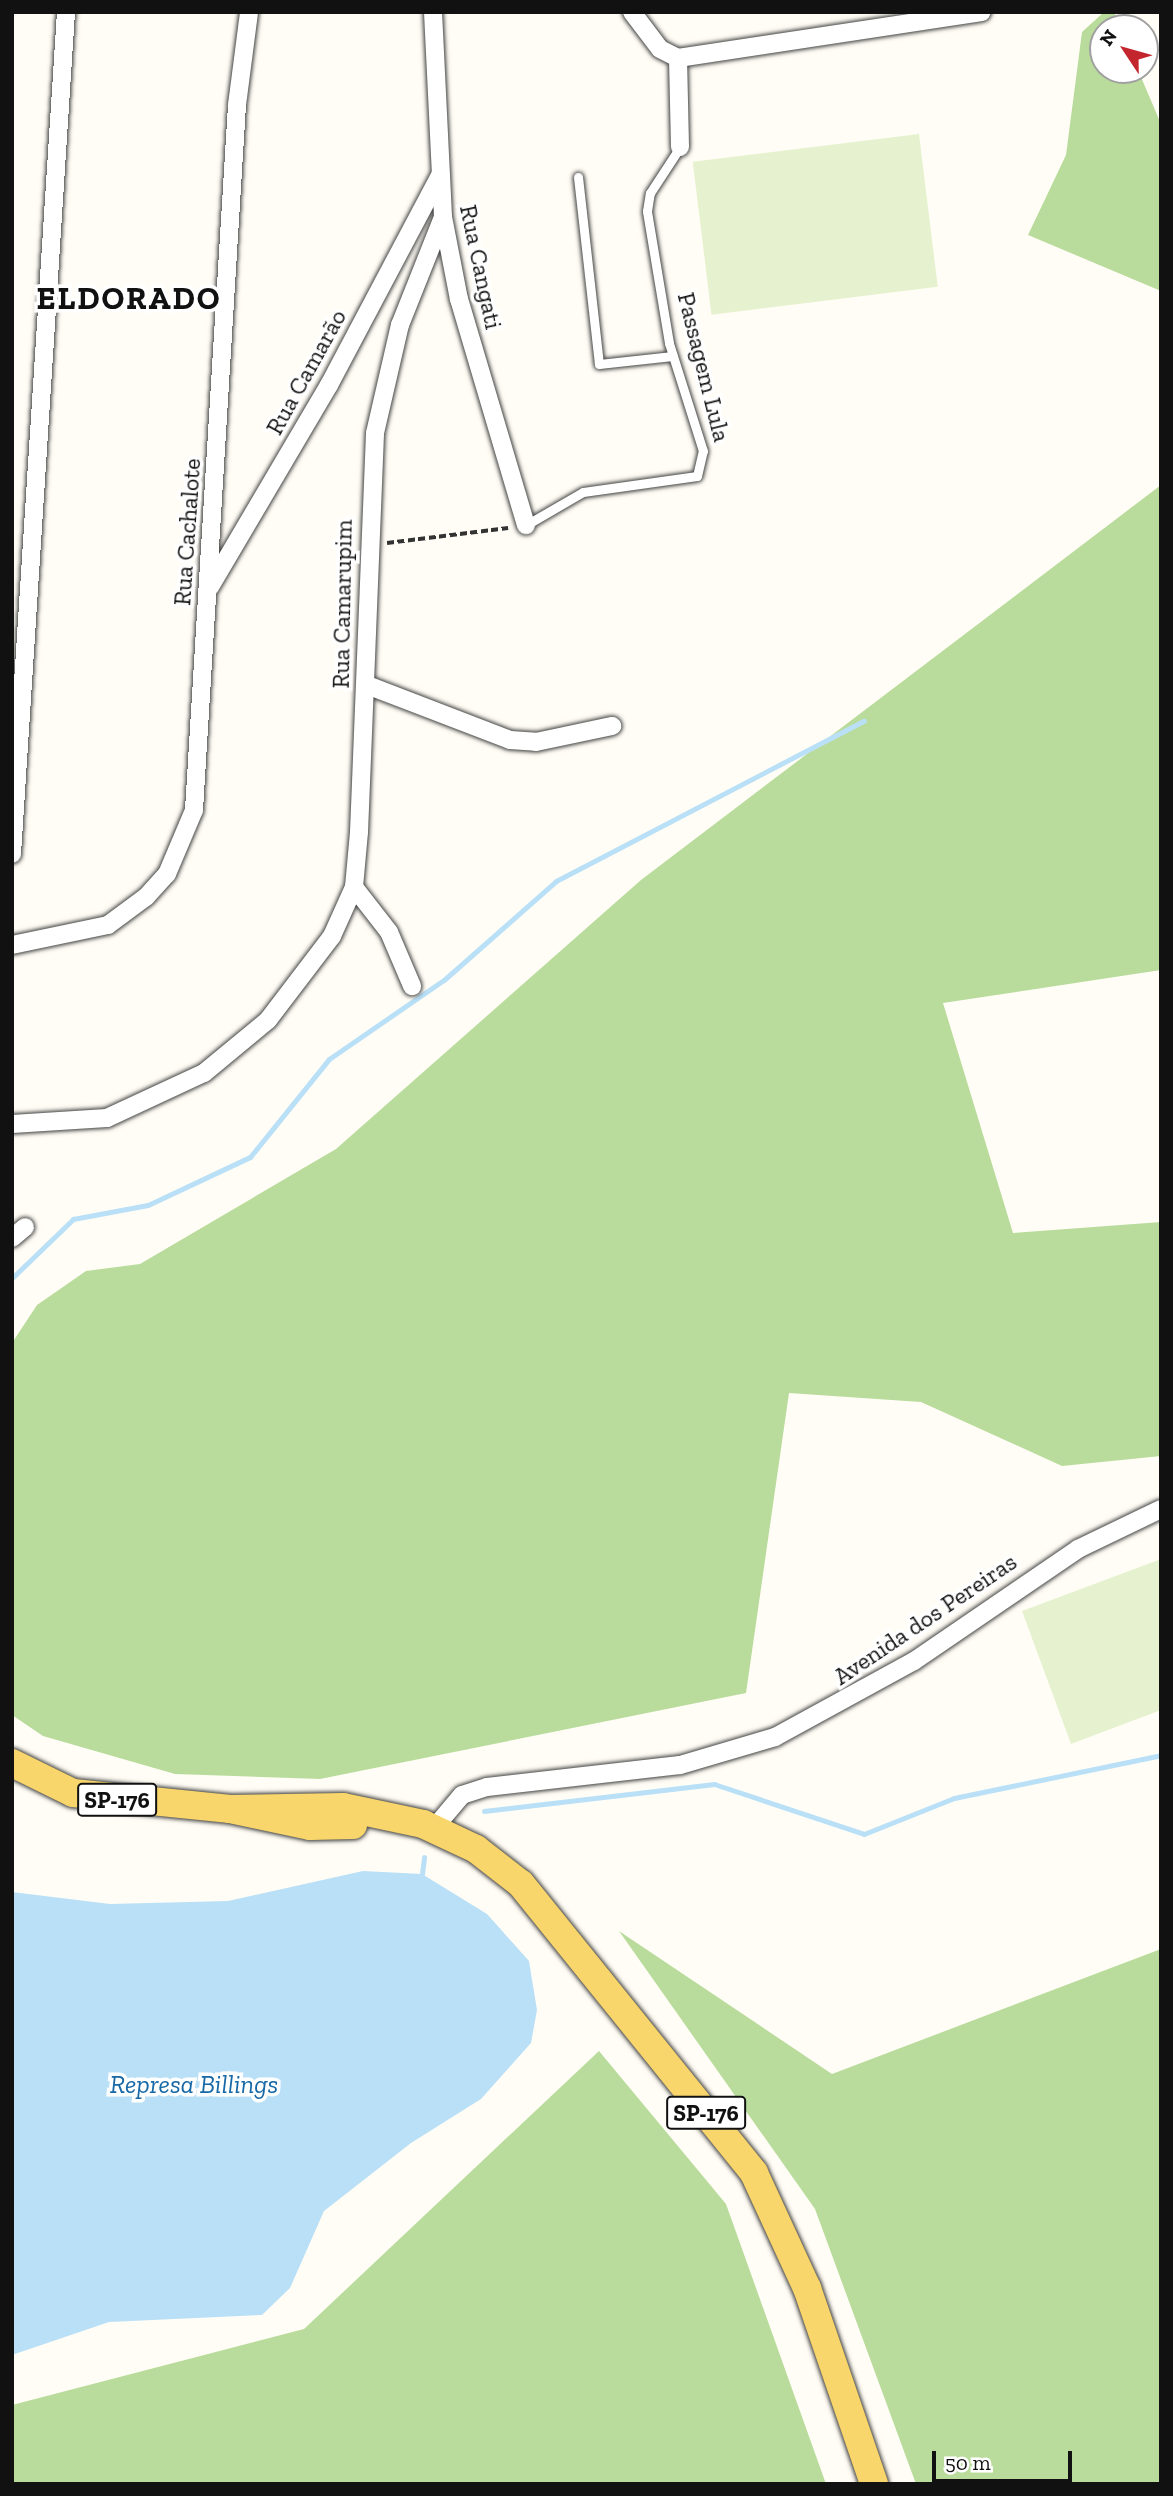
<!DOCTYPE html>
<meta charset="utf-8">
<style>
body{margin:0}
#map{position:relative;width:1173px;height:2496px;overflow:hidden;background:#fffdf5;font-family:"Zilla Slab",serif}
div>[style]{position:absolute}
.forest>*{inset:0;background:#b9dc9c}
.pitch>*{inset:0;background:#e6f2cf;transform-origin:0 0}
.water>*{inset:0;background:#b9e0f7}
.stream>*{height:5px;margin:-2.5px;padding:0 2.5px;transform-origin:2.5px;border-radius:2.5px;background:#b9e0f7}
.path>*{height:3.5px;margin-top:-1.75px;transform-origin:0;background:repeating-linear-gradient(90deg,#333 0 7px,transparent 0 10.5px)}
.roads{filter:drop-shadow(0 0 2px #444) drop-shadow(0 0 2px #444)}
.lane>*{height:9px;margin:-4.5px;padding:0 4.5px;transform-origin:4.5px;border-radius:4.5px;background:#fff}
.street>*{height:18px;margin:-9px;padding:0 9px;transform-origin:9px;border-radius:9px;background:#fff}
.primary>*{height:28px;margin:-14px;padding:0 14px;transform-origin:14px;border-radius:14px;background:#f9d66b}
span{translate:-50% -50%;white-space:nowrap;text-align:center;line-height:1.15;-webkit-text-stroke:7px #fff;paint-order:stroke}
.shield-label span{padding:2px 5px;background:#fff;border:2px solid;border-radius:5px;-webkit-text-stroke-width:0}
.shield-label{font-size:23px;color:#111;font-weight:700}
.street-label{font-size:24px;color:#111}
.water-label{font-size:26px;color:#1768a6;font-style:italic}
.district-label{font-size:32px;color:#111;font-weight:700;letter-spacing:2px}
.frame{position:absolute;inset:0;border:14px solid #111;pointer-events:none}
.north{position:absolute;left:1089px;top:14px;width:70px;height:70px;box-sizing:border-box;background:#fff;border:2px solid #a0a0a0;border-radius:50%;rotate:306deg;font-size:19px;font-weight:700;line-height:28px;text-align:center;color:#111}
.north::after{content:'';display:block;margin:auto;width:24px;height:32px;background:#c4262e;clip-path:polygon(50% 0,100% 100%,50% 72%,0 100%)}
.scale{position:absolute;left:932px;top:2451px;width:140px;height:32px;box-sizing:border-box;border:4px solid #111;border-top:0;padding-left:9px;font-size:21px;line-height:24px;white-space:nowrap;color:#111;-webkit-text-stroke:5px #fff;paint-order:stroke}
</style>
<div id="map">
<div class="forest">
<i style="clip-path:polygon(1104px 12px,1114px 12px,1120px 28px,1103px 28px,1103px 70px,1138px 70px,1161px 124px,1161px 291px,1028px 235px,1066px 155px,1082px 32px)"></i>
<i style="clip-path:polygon(1161px 485px,1161px 970px,943px 1003px,1013px 1233px,1161px 1222px,1161px 1456px,1062px 1466px,921px 1402px,789px 1393px,746px 1693px,320px 1779px,175px 1774px,43px 1736px,12px 1715px,12px 1343px,37px 1305px,86px 1271px,140px 1264px,336px 1149px,641px 880px)"></i>
<i style="clip-path:polygon(619px 1931px,832px 2074px,1161px 1949px,1161px 2484px,916px 2484px,815px 2209px)"></i>
<i style="clip-path:polygon(599px 2051px,726px 2204px,826px 2484px,12px 2484px,12px 2405px,304px 2329px)"></i>
</div>
<div class="pitch">
<i style="left:919px;top:134px;width:154px;height:228px;rotate:83deg"></i>
<i style="clip-path:polygon(1161px 1559px,1161px 1710px,1071px 1744px,1022px 1611px)"></i>
</div>
<div class="water">
<i style="clip-path:polygon(363px 1871px,422px 1874px,487px 1914px,529px 1961px,537px 2010px,531px 2043px,481px 2099px,411px 2143px,324px 2211px,290px 2288px,262px 2315px,109px 2322px,12px 2355px,12px 1892px,110px 1904px,228px 1901px)"></i>
</div>
<div class="stream">
<i style="left:12px;top:1278px;width:85px;rotate:-44deg"></i>
<i style="left:73px;top:1219px;width:76px;rotate:-10.6deg"></i>
<i style="left:148px;top:1205px;width:113px;rotate:-25.2deg"></i>
<i style="left:250px;top:1157px;width:126px;rotate:-51.1deg"></i>
<i style="left:329px;top:1059px;width:141px;rotate:-34.6deg"></i>
<i style="left:445px;top:979px;width:148px;rotate:-41.4deg"></i>
<i style="left:556px;top:881px;width:347px;rotate:-27.5deg"></i>
<i style="left:484px;top:1811px;width:232px;rotate:-6.7deg"></i>
<i style="left:714px;top:1784px;width:158px;rotate:18.4deg"></i>
<i style="left:864px;top:1834px;width:97px;rotate:-21.8deg"></i>
<i style="left:954px;top:1798px;width:211px;rotate:-11.7deg"></i>
<i style="left:422px;top:1874px;width:17px;rotate:-83deg"></i>
</div>
<div class="path">
<i style="left:387px;top:543px;width:122px;rotate:-7.1deg"></i>
</div>
<div class="roads">
<div class="lane">
<i style="left:578px;top:177px;width:188px;rotate:83.6deg"></i>
<i style="left:599px;top:364px;width:74px;rotate:-6.2deg"></i>
<i style="left:526px;top:525px;width:66px;rotate:-30.1deg"></i>
<i style="left:583px;top:492px;width:115px;rotate:-8deg"></i>
<i style="left:697px;top:476px;width:26px;rotate:-77deg"></i>
<i style="left:703px;top:451px;width:113px;rotate:-107.5deg"></i>
<i style="left:669px;top:343px;width:134px;rotate:-99.5deg"></i>
<i style="left:647px;top:211px;width:18px;rotate:-81deg"></i>
<i style="left:650px;top:193px;width:55px;rotate:-56.9deg"></i>
</div>
<div class="street">
<i style="left:433px;top:12px;width:205px;rotate:87.2deg"></i>
<i style="left:443px;top:217px;width:84px;rotate:79deg"></i>
<i style="left:459px;top:299px;width:236px;rotate:73.5deg"></i>
<i style="left:632px;top:12px;width:46px;rotate:52.9deg"></i>
<i style="left:660px;top:49px;width:20px;rotate:27deg"></i>
<i style="left:678px;top:58px;width:307px;rotate:-8.6deg"></i>
<i style="left:678px;top:58px;width:89px;rotate:88.7deg"></i>
<i style="left:210px;top:587px;width:234px;rotate:-59.5deg"></i>
<i style="left:329px;top:385px;width:238px;rotate:-62.1deg"></i>
<i style="left:367px;top:685px;width:153px;rotate:21deg"></i>
<i style="left:510px;top:740px;width:26px;rotate:4deg"></i>
<i style="left:536px;top:742px;width:78px;rotate:-11.9deg"></i>
<i style="left:12px;top:854px;width:844px;rotate:-86.33deg"></i>
<i style="left:354px;top:887px;width:57px;rotate:52.1deg"></i>
<i style="left:389px;top:932px;width:59px;rotate:66.9deg"></i>
<i style="left:12px;top:945px;width:98px;rotate:-11.8deg"></i>
<i style="left:108px;top:925px;width:47px;rotate:-36.4deg"></i>
<i style="left:146px;top:897px;width:31px;rotate:-48deg"></i>
<i style="left:167px;top:874px;width:69px;rotate:-67.1deg"></i>
<i style="left:194px;top:810px;width:706px;rotate:-86.51deg"></i>
<i style="left:237px;top:105px;width:94px;rotate:-82.6deg"></i>
<i style="left:12px;top:1124px;width:95px;rotate:-3.6deg"></i>
<i style="left:107px;top:1118px;width:107px;rotate:-24.9deg"></i>
<i style="left:204px;top:1073px;width:83px;rotate:-39.6deg"></i>
<i style="left:268px;top:1020px;width:106px;rotate:-52.7deg"></i>
<i style="left:332px;top:936px;width:54px;rotate:-65.8deg"></i>
<i style="left:354px;top:887px;width:55px;rotate:-84.8deg"></i>
<i style="left:359px;top:832px;width:399px;rotate:-87.7deg"></i>
<i style="left:375px;top:433px;width:111px;rotate:-77deg"></i>
<i style="left:400px;top:325px;width:116px;rotate:-68.3deg"></i>
<i style="left:12px;top:1238px;width:17px;rotate:-40deg"></i>
<i style="left:435px;top:1827px;width:42px;rotate:-49.8deg"></i>
<i style="left:462px;top:1795px;width:26px;rotate:-18deg"></i>
<i style="left:487px;top:1787px;width:194px;rotate:-6.5deg"></i>
<i style="left:680px;top:1765px;width:99px;rotate:-16.4deg"></i>
<i style="left:775px;top:1737px;width:158px;rotate:-28.7deg"></i>
<i style="left:914px;top:1661px;width:199px;rotate:-34.3deg"></i>
<i style="left:1078px;top:1549px;width:92px;rotate:-25.7deg"></i>
</div>
<div class="primary">
<i style="left:12px;top:1763px;width:68px;rotate:26.2deg"></i>
<i style="left:73px;top:1793px;width:158px;rotate:5.8deg"></i>
<i style="left:230px;top:1809px;width:82px;rotate:12deg"></i>
<i style="left:310px;top:1826px;width:43px;rotate:-1.3deg"></i>
<i style="left:230px;top:1809px;width:113px;rotate:-1deg"></i>
<i style="left:343px;top:1807px;width:82px;rotate:12deg"></i>
<i style="left:423px;top:1824px;width:59px;rotate:25.3deg"></i>
<i style="left:476px;top:1849px;width:57px;rotate:37.9deg"></i>
<i style="left:521px;top:1884px;width:371px;rotate:51.1deg"></i>
<i style="left:754px;top:2173px;width:127px;rotate:65.3deg"></i>
<i style="left:807px;top:2288px;width:207px;rotate:71.1deg"></i>
</div>
</div>
<div class="shield-label">
<span style="left:117px;top:1800px">SP-176</span>
<span style="left:706px;top:2113px">SP-176</span>
</div>
<div class="street-label">
<span style="left:481px;top:267px;rotate:78deg">Rua Cangati</span>
<span style="left:704px;top:367px;rotate:76deg">Passagem Lula</span>
<span style="left:306px;top:372px;rotate:-61deg">Rua Camarão</span>
<span style="left:187px;top:532px;rotate:-86deg">Rua Cachalote</span>
<span style="left:342px;top:604px;rotate:-89deg">Rua Camarupim</span>
<span style="left:925px;top:1619px;rotate:-34deg">Avenida dos Pereiras</span>
</div>
<div class="water-label">
<span style="left:194px;top:2085px">Represa Billings</span>
</div>
<div class="district-label">
<span style="left:129px;top:298px">ELDORADO</span>
</div>
<div class="frame"></div>
<div class="north">N</div>
<div class="scale">50 m</div>
</div>
